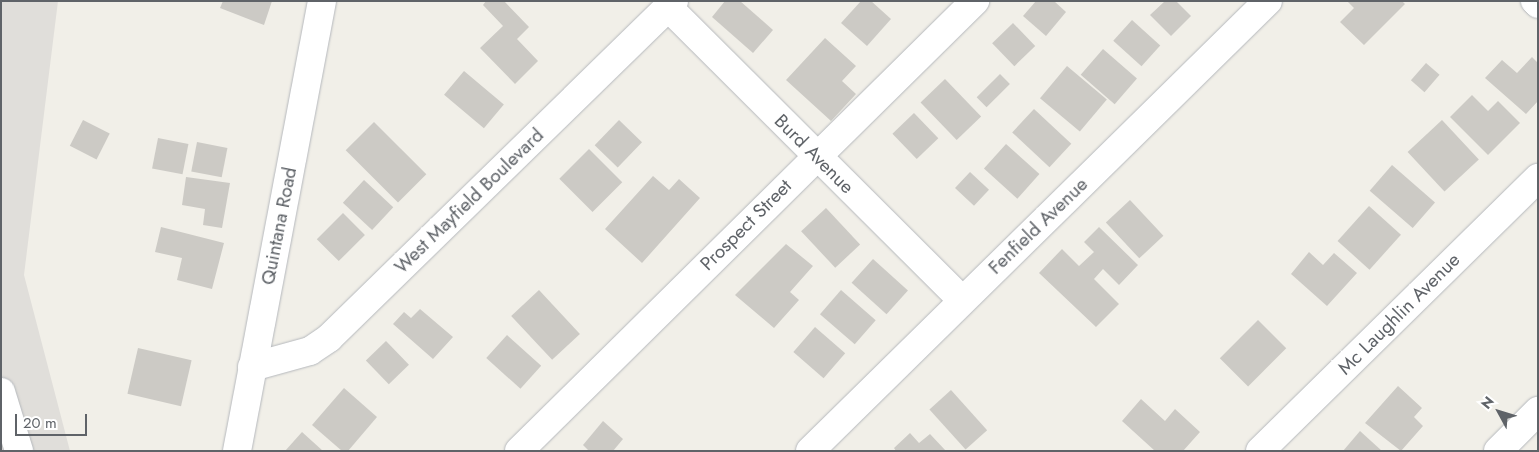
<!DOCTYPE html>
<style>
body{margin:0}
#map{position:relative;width:1539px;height:452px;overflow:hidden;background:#f1efe8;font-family:Jost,sans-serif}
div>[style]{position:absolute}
.industrial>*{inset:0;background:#e0deda}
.building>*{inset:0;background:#cccac5;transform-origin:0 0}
.roads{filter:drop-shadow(0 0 1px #b5b8bc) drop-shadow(0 0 1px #b5b8bc)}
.minor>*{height:28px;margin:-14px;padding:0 14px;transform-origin:14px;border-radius:14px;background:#fff}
span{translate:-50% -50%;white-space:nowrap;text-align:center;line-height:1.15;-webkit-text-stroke:5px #fff;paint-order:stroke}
.street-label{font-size:19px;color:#5f6368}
.frame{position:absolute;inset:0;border:2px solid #5f6368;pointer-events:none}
.north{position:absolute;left:1474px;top:387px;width:50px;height:50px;-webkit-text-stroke:4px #fff;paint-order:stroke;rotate:309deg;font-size:14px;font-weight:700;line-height:20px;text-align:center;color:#5f6368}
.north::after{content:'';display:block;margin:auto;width:18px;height:22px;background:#5f6368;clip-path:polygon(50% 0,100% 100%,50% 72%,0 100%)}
.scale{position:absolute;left:15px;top:414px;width:72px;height:22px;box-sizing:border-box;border:2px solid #5f6368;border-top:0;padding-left:6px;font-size:15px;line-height:18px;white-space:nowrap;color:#5f6368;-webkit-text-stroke:4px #fff;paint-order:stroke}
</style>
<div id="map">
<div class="industrial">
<i style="clip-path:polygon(1px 1px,58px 1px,24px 275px,70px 451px,1px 451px)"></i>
</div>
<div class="building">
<i style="clip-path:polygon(223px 1px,272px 1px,264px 25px,220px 8px)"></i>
<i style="clip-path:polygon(486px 1px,504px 1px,529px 27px,517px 39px,538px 61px,515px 84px,480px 48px,503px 26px,483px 5px)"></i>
<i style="clip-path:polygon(725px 1px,740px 1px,773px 30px,753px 53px,712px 17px)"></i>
<i style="clip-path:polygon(861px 1px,871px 1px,891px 19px,867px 46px,841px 23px)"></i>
<i style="clip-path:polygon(1036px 1px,1054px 1px,1066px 12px,1046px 36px,1023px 16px)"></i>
<i style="clip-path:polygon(1165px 1px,1176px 1px,1191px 16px,1171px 36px,1150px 15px)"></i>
<i style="clip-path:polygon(1347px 1px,1402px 1px,1405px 4px,1364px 45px,1340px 22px,1354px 8px)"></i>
<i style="left:1132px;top:20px;width:38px;height:28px;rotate:42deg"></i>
<i style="left:1013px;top:23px;width:32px;height:29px;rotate:46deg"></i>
<i style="clip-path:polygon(825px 38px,856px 66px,842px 81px,856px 94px,831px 121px,786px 80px)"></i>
<i style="left:1103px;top:49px;width:45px;height:34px;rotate:41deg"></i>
<i style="clip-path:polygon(1532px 57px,1538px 63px,1538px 101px,1526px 114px,1485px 78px,1502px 60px,1517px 73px)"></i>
<i style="left:1426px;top:63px;width:18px;height:23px;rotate:41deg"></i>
<i style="left:1067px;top:66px;width:52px;height:42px;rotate:40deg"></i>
<i style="left:464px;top:71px;width:52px;height:31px;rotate:40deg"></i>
<i style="left:1000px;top:74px;width:14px;height:33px;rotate:45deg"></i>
<i style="left:945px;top:79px;width:52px;height:34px;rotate:46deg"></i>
<i style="clip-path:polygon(1472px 95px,1488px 111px,1498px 101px,1520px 123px,1488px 155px,1450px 117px)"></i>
<i style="left:1034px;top:109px;width:51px;height:32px;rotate:43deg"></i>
<i style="left:914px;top:113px;width:35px;height:30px;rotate:46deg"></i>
<i style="left:83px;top:120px;width:30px;height:29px;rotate:27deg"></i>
<i style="left:619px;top:120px;width:32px;height:35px;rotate:44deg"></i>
<i style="left:1442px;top:120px;width:54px;height:47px;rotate:47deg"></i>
<i style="left:374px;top:122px;width:74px;height:40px;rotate:45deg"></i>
<i style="left:158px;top:138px;width:31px;height:31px;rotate:11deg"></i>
<i style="left:197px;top:142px;width:31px;height:30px;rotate:11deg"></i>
<i style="left:1006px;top:144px;width:45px;height:33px;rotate:42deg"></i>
<i style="left:589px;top:149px;width:47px;height:42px;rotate:45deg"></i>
<i style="left:1392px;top:165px;width:57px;height:34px;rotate:41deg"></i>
<i style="left:970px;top:172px;width:26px;height:22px;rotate:43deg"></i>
<i style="clip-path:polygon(653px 176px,669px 190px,679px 179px,700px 198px,642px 263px,605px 229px)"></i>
<i style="clip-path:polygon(186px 177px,230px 183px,222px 228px,203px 225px,205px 209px,182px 205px)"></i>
<i style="left:364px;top:180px;width:40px;height:31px;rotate:43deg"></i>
<i style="left:1130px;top:200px;width:49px;height:33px;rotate:47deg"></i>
<i style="left:1369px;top:206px;width:43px;height:47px;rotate:42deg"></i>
<i style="left:826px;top:208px;width:50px;height:34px;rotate:47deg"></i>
<i style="left:343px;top:213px;width:31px;height:37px;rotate:45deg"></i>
<i style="clip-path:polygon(161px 227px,224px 243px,212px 289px,177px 280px,182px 258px,155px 252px)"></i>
<i style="clip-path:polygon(1099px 227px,1138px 265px,1119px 285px,1103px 269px,1094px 279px,1119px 304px,1096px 327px,1039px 273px,1062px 249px,1079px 266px,1094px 252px,1084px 242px)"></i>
<i style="clip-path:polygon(786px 244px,813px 266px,790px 292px,799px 300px,774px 328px,735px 295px)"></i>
<i style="clip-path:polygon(1309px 252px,1323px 265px,1334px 253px,1357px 273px,1327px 306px,1291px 274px)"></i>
<i style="left:873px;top:259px;width:47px;height:32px;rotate:42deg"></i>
<i style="left:539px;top:290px;width:60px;height:38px;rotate:47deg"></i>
<i style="left:841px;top:290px;width:46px;height:32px;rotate:41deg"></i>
<i style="clip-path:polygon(420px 309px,453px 337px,433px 359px,393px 324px,404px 312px,411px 318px)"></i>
<i style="left:1258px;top:320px;width:40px;height:54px;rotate:45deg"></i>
<i style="left:815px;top:327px;width:40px;height:33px;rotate:41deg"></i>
<i style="left:507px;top:335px;width:46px;height:31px;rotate:42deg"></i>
<i style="left:386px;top:341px;width:33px;height:28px;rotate:46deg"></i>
<i style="left:138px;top:348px;width:55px;height:47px;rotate:13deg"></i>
<i style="clip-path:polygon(1398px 386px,1422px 408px,1414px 417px,1423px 426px,1401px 451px,1365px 423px)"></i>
<i style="clip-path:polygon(344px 388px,377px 417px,348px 451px,342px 451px,312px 425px)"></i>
<i style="left:951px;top:390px;width:54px;height:29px;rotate:48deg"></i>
<i style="clip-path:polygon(1141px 399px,1165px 421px,1175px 409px,1200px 432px,1183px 451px,1155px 451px,1122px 421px)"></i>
<i style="clip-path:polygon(603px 421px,623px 439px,613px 451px,589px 451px,583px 445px)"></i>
<i style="clip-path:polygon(1360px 431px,1382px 451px,1343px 451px)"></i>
<i style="clip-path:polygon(302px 432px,323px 451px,285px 451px)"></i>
<i style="clip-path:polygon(910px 433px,919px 443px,930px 434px,946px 451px,896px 451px,894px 448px)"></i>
</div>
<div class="roads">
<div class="minor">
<i style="left:1535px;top:1px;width:4px;rotate:45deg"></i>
<i style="left:668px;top:7px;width:415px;rotate:44.9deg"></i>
<i style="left:252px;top:367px;width:60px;rotate:-15.4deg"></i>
<i style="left:310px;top:351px;width:23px;rotate:-34deg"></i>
<i style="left:329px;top:338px;width:482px;rotate:-44.3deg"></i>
<i style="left:1px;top:392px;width:62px;rotate:73deg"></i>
<i style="left:237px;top:451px;width:458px;rotate:-79.3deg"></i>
<i style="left:519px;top:451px;width:641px;rotate:-44.62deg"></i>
<i style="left:810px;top:451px;width:642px;rotate:-44.5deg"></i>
<i style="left:1260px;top:451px;width:390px;rotate:-44.5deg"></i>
<i style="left:1498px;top:451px;width:57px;rotate:-45deg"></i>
</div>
</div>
<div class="street-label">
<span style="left:814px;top:154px;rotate:45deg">Burd Avenue</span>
<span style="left:469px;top:201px;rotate:-44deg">West Mayfield Boulevard</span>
<span style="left:746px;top:225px;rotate:-45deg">Prospect Street</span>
<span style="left:279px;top:226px;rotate:-79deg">Quintana Road</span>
<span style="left:1038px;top:226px;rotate:-44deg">Fenfield Avenue</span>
<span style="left:1399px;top:314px;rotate:-45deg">Mc Laughlin Avenue</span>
</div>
<div class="frame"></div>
<div class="north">N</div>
<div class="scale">20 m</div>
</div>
